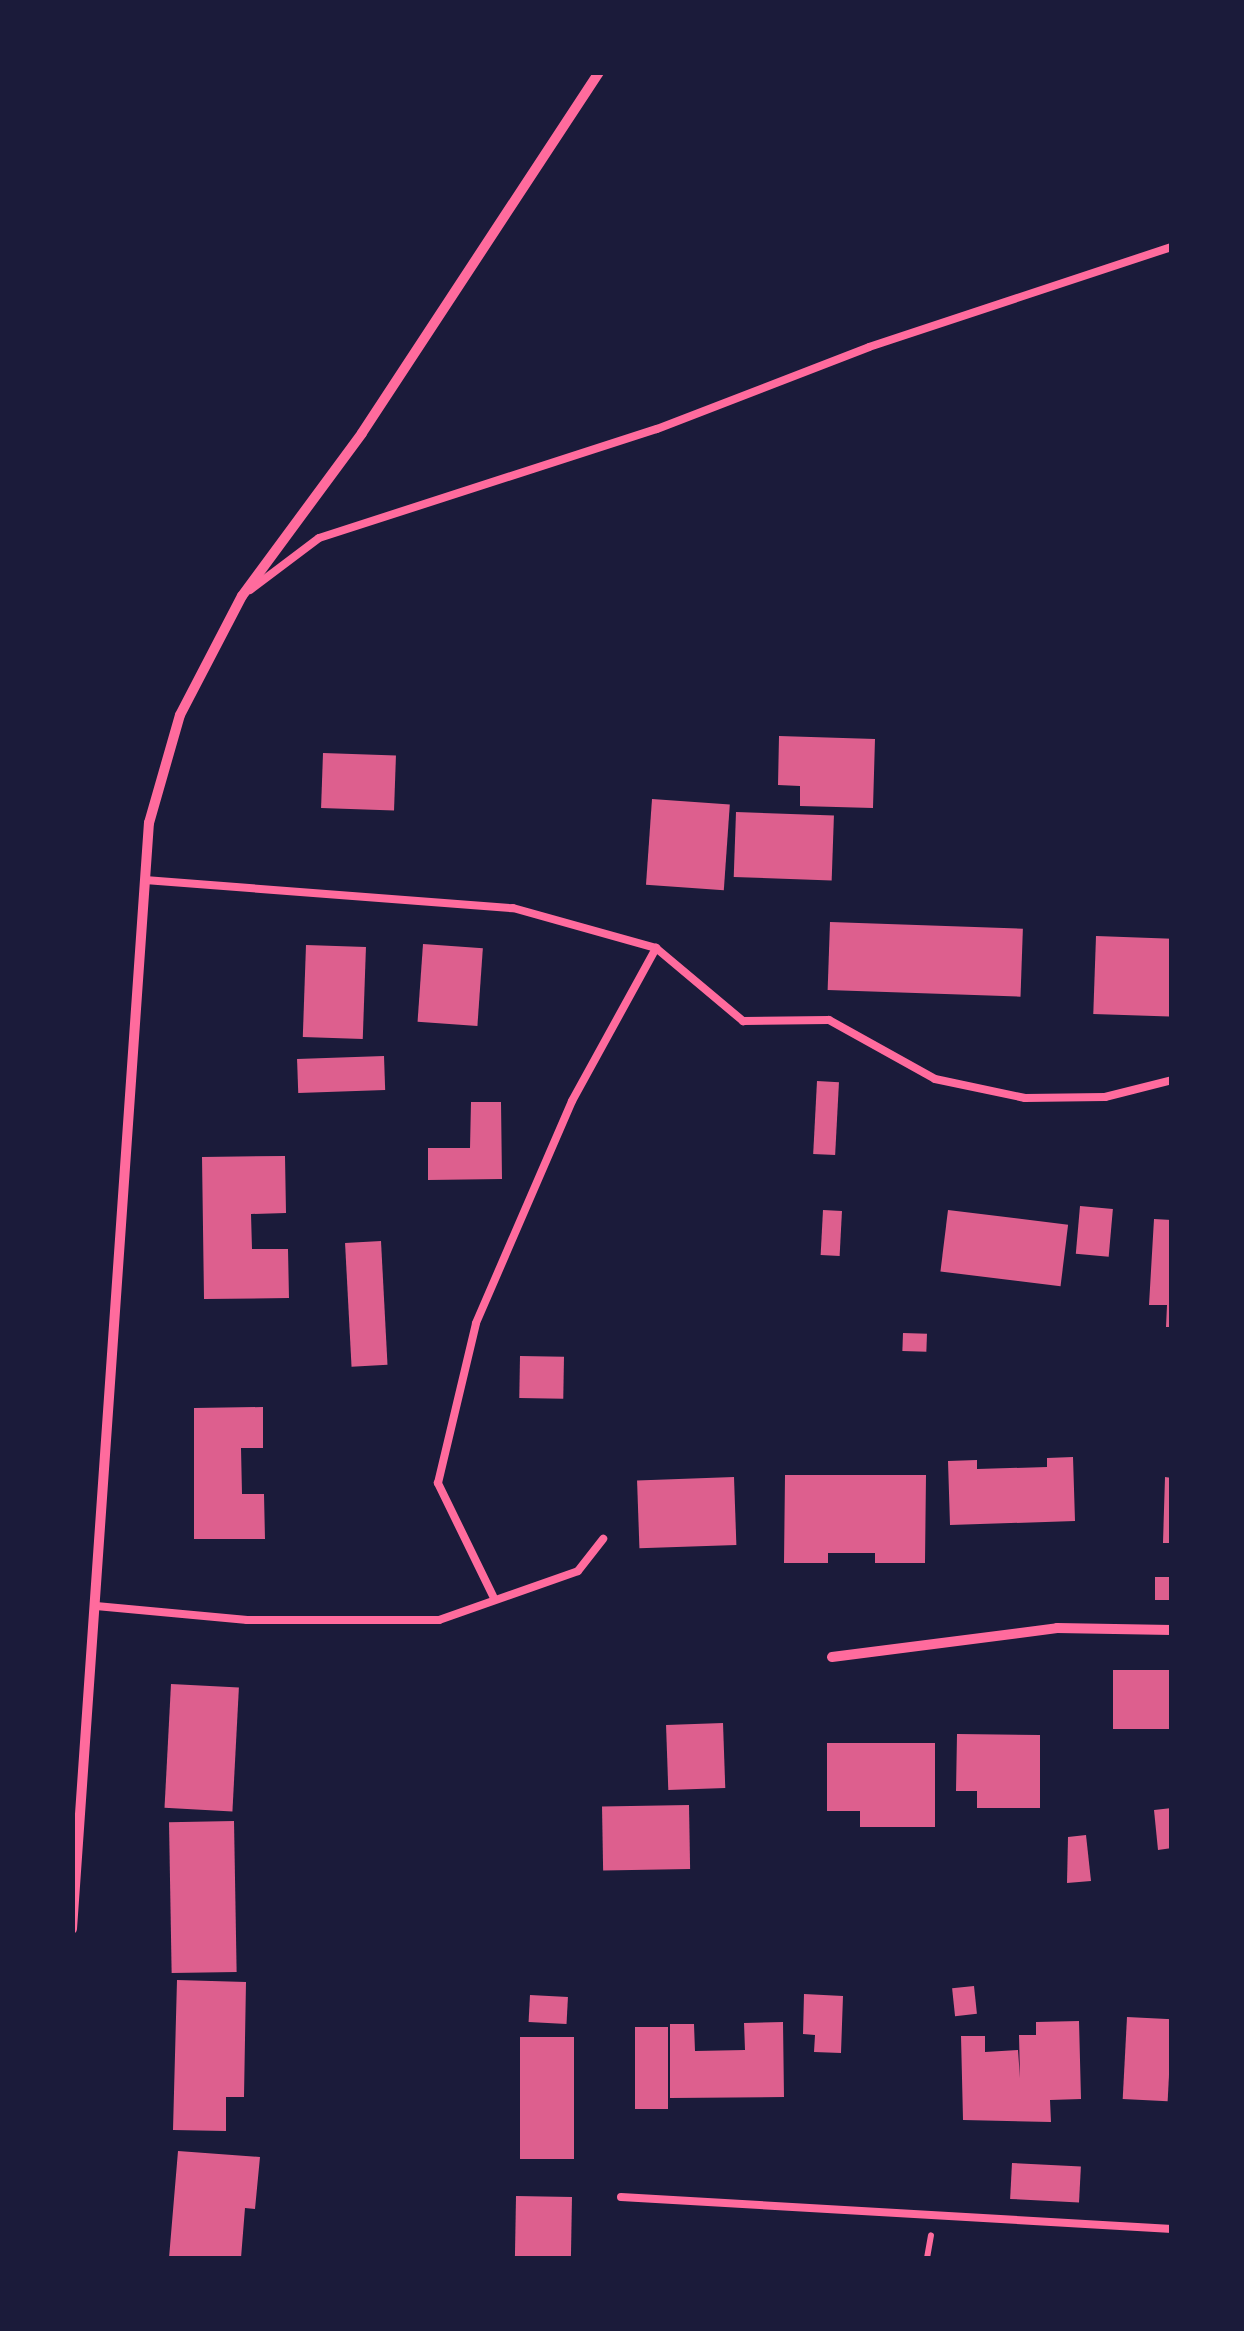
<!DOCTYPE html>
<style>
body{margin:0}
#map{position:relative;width:1244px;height:2331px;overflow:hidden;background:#1b1b3a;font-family:"DM Sans",sans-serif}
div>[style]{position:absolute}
.building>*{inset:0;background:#dd5f8e;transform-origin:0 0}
.path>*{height:6px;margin:-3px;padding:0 3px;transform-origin:3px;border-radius:3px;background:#ff6b9d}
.service>*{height:8px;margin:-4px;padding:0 4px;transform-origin:4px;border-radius:4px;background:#ff6b9d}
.minor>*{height:10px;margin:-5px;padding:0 5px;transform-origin:5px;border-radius:5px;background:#ff6b9d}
span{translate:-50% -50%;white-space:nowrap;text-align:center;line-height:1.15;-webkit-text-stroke:8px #1b1b3a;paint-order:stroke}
.frame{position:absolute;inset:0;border:75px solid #1b1b3a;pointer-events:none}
</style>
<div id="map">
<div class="building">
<i style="clip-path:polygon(779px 736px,875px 739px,873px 808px,800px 806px,800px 786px,778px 785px)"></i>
<i style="left:323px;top:753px;width:73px;height:55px;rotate:2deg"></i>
<i style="left:652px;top:799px;width:78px;height:86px;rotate:4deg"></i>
<i style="left:736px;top:812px;width:98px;height:65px;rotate:2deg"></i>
<i style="left:830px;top:922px;width:193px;height:68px;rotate:2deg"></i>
<i style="left:1096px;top:936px;width:76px;height:78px;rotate:2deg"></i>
<i style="left:423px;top:944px;width:60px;height:78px;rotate:4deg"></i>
<i style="left:306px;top:945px;width:60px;height:92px;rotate:2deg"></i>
<i style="left:384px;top:1056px;width:34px;height:87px;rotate:88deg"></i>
<i style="left:817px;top:1081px;width:22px;height:73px;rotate:3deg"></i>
<i style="clip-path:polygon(471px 1102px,501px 1102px,502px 1179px,428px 1180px,428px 1148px,470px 1148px)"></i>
<i style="clip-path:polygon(285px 1156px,286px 1213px,251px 1214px,252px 1249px,288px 1249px,289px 1298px,204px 1299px,202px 1157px)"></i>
<i style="left:1080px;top:1206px;width:33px;height:48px;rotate:5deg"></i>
<i style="left:823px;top:1210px;width:19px;height:45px;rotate:3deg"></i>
<i style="left:948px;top:1210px;width:121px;height:62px;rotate:7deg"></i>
<i style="clip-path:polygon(1154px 1219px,1172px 1220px,1172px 1327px,1166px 1327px,1167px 1305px,1149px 1305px)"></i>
<i style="left:381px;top:1241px;width:124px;height:36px;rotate:87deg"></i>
<i style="left:903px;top:1333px;width:24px;height:18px;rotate:2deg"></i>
<i style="left:520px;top:1356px;width:44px;height:42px;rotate:1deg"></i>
<i style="clip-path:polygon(263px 1407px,263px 1448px,241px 1448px,242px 1494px,264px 1494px,265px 1539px,194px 1539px,194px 1408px)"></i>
<i style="clip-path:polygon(1073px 1457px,1075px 1521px,950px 1525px,948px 1461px,977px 1460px,977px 1469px,1047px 1467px,1047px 1458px)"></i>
<i style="clip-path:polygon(785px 1475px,926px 1475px,925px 1563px,875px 1563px,875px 1553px,828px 1553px,828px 1563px,784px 1563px)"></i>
<i style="left:734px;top:1477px;width:68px;height:97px;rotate:88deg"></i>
<i style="clip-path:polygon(1165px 1477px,1172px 1478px,1172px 1543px,1163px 1543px)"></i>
<i style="left:1172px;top:1577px;width:23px;height:17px;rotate:90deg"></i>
<i style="left:1172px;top:1670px;width:59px;height:59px;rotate:90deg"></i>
<i style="left:171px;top:1684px;width:68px;height:124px;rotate:3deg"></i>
<i style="left:723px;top:1723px;width:65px;height:57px;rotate:88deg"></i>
<i style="clip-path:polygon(957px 1734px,1040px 1735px,1040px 1808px,977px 1808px,977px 1791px,956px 1791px)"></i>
<i style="clip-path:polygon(827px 1743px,935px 1743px,935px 1827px,860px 1827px,860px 1811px,827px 1811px)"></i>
<i style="left:689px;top:1805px;width:64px;height:87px;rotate:89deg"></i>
<i style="clip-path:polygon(1172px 1808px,1172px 1848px,1158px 1850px,1154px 1810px)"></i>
<i style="left:234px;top:1821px;width:151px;height:65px;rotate:89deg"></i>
<i style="clip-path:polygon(1086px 1835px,1091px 1881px,1067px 1883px,1068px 1837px)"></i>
<i style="clip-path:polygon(177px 1980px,246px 1982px,244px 2097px,226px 2097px,226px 2131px,173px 2130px)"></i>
<i style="left:974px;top:1986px;width:28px;height:22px;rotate:84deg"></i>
<i style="clip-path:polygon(804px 1994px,843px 1996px,841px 2053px,814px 2052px,815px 2035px,803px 2034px)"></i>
<i style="left:530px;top:1995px;width:38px;height:27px;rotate:3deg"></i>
<i style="left:1127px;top:2017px;width:45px;height:82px;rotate:3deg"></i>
<i style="clip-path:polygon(1079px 2021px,1081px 2099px,1050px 2100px,1051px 2122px,963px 2120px,961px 2036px,985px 2036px,985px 2052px,1018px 2050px,1020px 2078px,1019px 2035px,1036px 2035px,1036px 2022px)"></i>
<i style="clip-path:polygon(783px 2022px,784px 2097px,670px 2098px,670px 2024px,694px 2024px,695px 2051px,745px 2050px,744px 2023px)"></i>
<i style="left:635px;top:2027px;width:33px;height:82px"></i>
<i style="left:520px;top:2037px;width:54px;height:122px"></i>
<i style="clip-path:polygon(178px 2151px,260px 2157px,255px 2209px,245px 2208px,241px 2258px,169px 2258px)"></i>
<i style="left:1012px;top:2163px;width:69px;height:36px;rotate:3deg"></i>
<i style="left:516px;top:2196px;width:56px;height:62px;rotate:1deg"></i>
</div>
<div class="path">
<i style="left:927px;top:2258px;width:23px;rotate:-80deg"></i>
</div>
<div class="service">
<i style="left:250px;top:590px;width:86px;rotate:-37deg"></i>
<i style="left:319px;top:538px;width:355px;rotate:-17.9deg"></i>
<i style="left:657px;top:429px;width:227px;rotate:-21.1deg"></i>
<i style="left:869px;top:347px;width:319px;rotate:-18.3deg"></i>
<i style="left:145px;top:880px;width:369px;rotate:4.4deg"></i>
<i style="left:513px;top:908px;width:148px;rotate:15.6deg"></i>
<i style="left:656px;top:948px;width:114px;rotate:40deg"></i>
<i style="left:743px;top:1021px;width:86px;rotate:-0.7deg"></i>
<i style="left:829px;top:1020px;width:121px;rotate:29.1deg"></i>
<i style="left:935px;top:1079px;width:92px;rotate:11.9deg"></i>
<i style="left:1025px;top:1098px;width:80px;rotate:-0.7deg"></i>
<i style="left:1105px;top:1097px;width:69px;rotate:-14.2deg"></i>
<i style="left:493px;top:1596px;width:126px;rotate:-116deg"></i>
<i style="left:438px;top:1483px;width:164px;rotate:-76.6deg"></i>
<i style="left:476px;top:1323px;width:242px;rotate:-66.6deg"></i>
<i style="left:572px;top:1101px;width:175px;rotate:-61.2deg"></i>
<i style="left:96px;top:1606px;width:152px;rotate:5.3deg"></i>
<i style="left:247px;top:1620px;width:192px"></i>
<i style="left:439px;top:1620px;width:147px;rotate:-19.4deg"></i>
<i style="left:578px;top:1571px;width:41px;rotate:-52deg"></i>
<i style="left:621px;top:2197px;width:552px;rotate:3.32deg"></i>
</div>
<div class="minor">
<i style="left:832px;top:1657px;width:227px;rotate:-7.3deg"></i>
<i style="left:1057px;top:1628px;width:115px;rotate:1deg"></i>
<i style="left:72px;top:1929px;width:1109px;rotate:-86.02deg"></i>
<i style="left:149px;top:823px;width:112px;rotate:-74deg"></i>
<i style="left:180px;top:715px;width:134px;rotate:-62.5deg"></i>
<i style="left:242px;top:596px;width:202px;rotate:-53.6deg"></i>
<i style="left:362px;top:433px;width:432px;rotate:-56.7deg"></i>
</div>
<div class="frame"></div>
</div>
